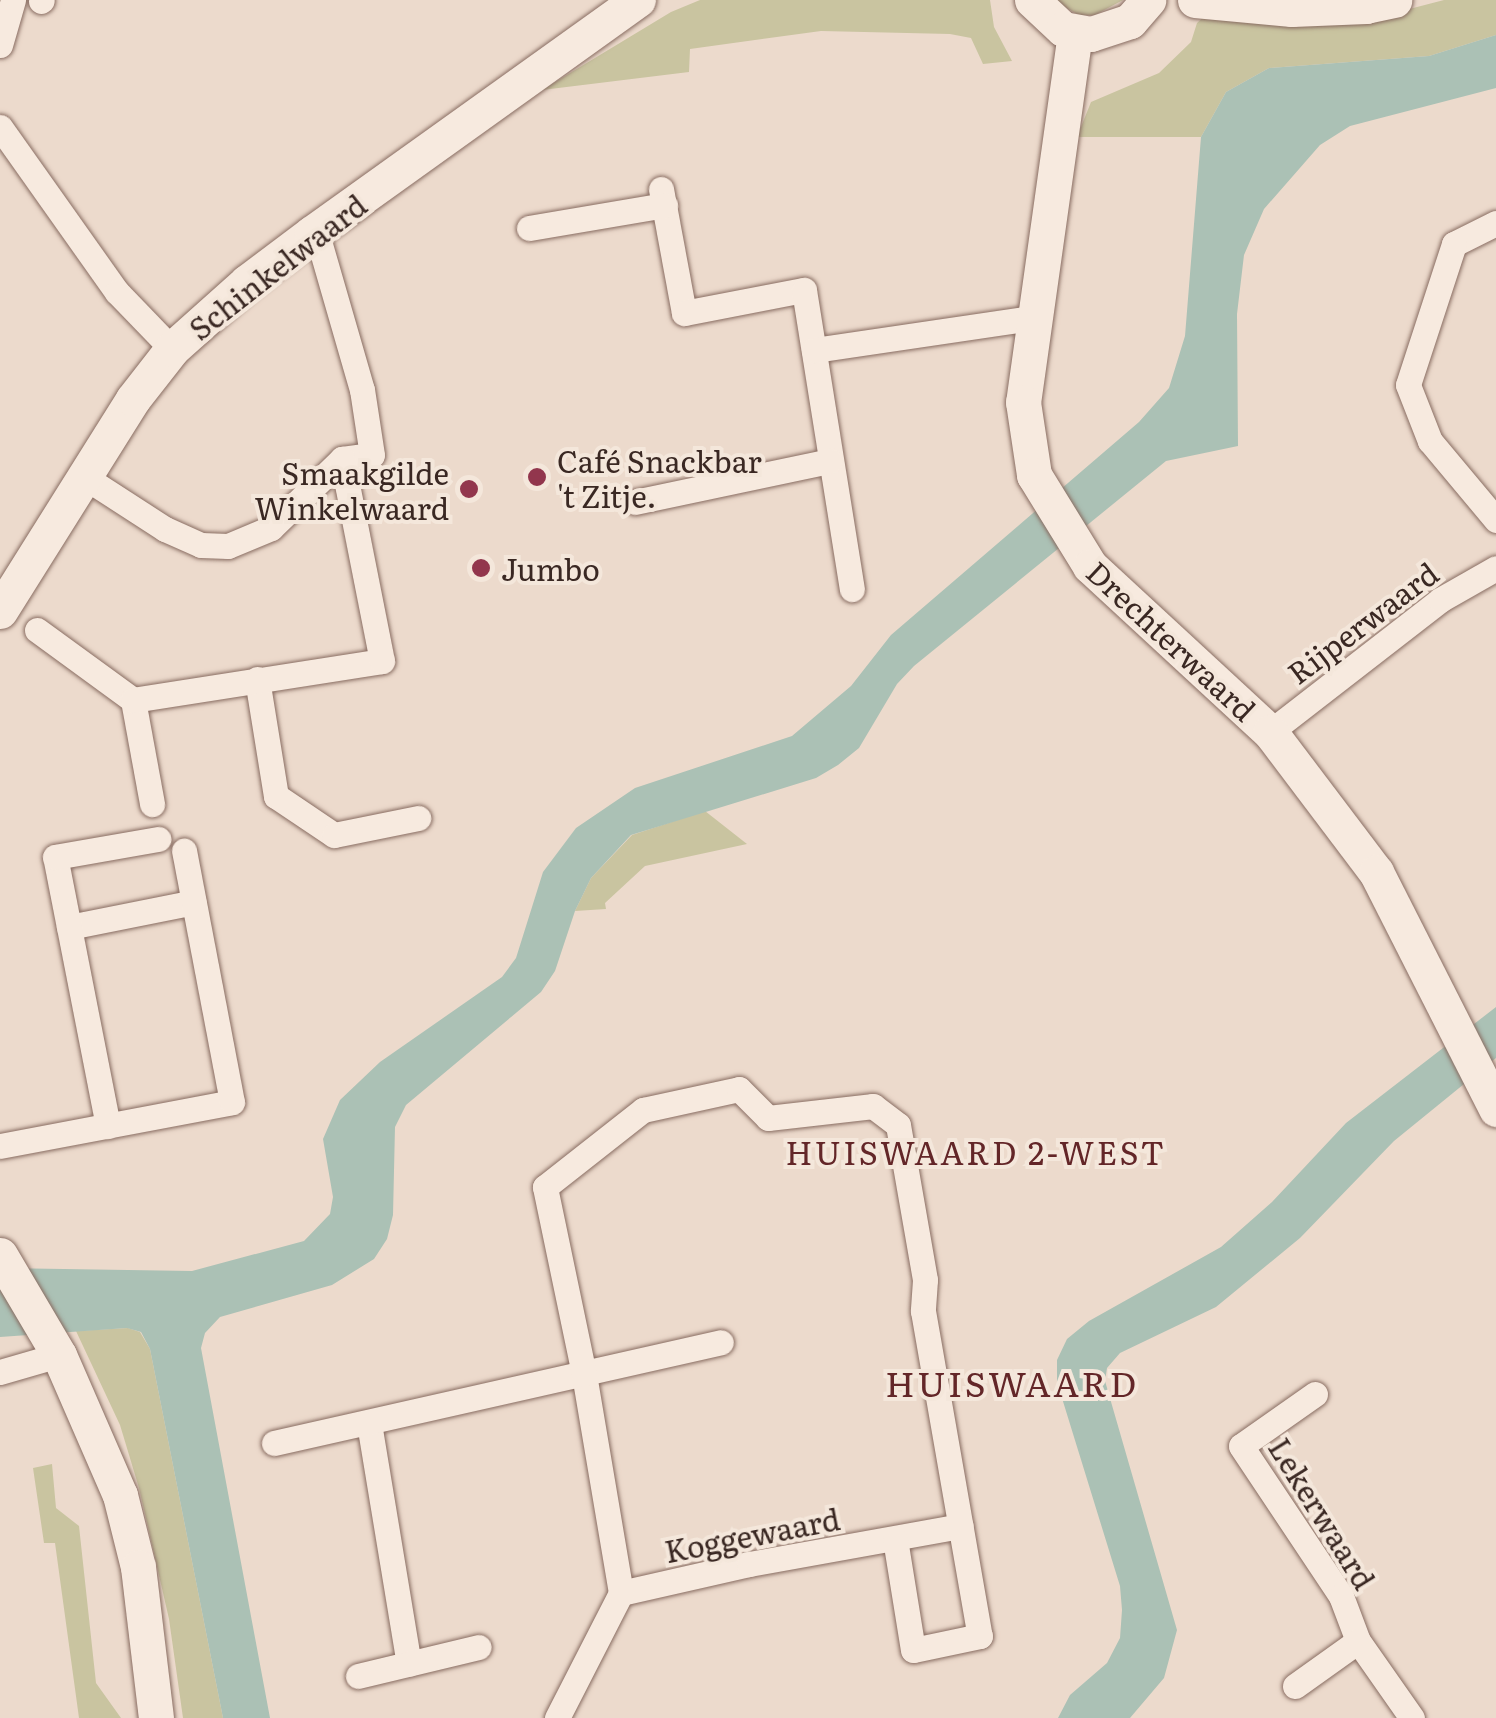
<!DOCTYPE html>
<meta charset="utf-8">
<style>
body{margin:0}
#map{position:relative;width:1496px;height:1718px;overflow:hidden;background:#ecdacc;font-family:Literata,serif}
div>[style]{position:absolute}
.green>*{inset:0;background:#c9c4a0}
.water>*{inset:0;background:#abc1b5}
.roads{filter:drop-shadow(0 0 2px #886c61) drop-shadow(0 0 2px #886c61)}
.street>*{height:25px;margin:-12.5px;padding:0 12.5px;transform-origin:12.5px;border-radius:12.5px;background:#f7eadf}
.secondary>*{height:35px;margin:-17.5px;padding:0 17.5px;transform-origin:17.5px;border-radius:17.5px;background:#f7eadf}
.dots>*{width:28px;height:28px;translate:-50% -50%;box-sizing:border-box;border:5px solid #f4e7db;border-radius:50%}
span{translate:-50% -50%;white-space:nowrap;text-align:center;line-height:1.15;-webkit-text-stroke:8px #f4e7db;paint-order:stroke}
.street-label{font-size:30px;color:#3a2823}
.poi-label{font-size:30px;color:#3a2823}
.left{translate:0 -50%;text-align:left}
.right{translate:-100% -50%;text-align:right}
.neighbourhood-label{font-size:32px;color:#632628;letter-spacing:2.5px}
.quarter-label{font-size:35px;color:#632628;letter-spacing:2.5px}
</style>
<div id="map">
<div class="green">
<i style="clip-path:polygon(700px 0,990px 0,994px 27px,1012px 61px,983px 64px,971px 38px,950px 34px,821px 31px,690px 49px,689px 72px,542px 90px,671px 12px)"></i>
<i style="clip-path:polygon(1052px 0,1123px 0,1095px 15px,1079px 15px)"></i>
<i style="clip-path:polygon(1444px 0,1496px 0,1496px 35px,1429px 56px,1269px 68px,1226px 92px,1201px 137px,1077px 137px,1091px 102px,1159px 73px,1191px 42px,1197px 23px,1209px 12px,1394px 13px)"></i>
<i style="clip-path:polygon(705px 811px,747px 844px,645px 866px,605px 903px,606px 909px,575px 911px,591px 878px,632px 835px)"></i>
<i style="clip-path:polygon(128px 1328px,140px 1332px,150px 1349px,223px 1718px,183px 1718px,169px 1619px,139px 1488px,120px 1425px,76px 1331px)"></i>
<i style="clip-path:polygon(52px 1464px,56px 1508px,79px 1526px,96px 1683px,121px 1718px,79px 1718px,55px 1543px,44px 1543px,33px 1468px)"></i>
</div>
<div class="water">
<i style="clip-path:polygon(1496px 35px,1496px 88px,1350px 126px,1320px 145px,1264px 209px,1244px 255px,1237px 314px,1238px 446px,1166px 461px,914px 666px,897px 684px,859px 748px,838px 765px,816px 778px,631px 835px,591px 878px,575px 911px,555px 971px,541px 992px,406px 1105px,395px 1127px,393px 1215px,387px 1239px,374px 1259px,332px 1285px,220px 1317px,205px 1333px,201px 1348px,270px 1718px,223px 1718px,150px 1349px,141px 1332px,127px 1328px,0 1337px,0 1268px,192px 1271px,304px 1241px,330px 1214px,333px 1197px,323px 1139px,340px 1100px,380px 1062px,502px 977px,516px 958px,543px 872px,576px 828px,635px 788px,792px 736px,851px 686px,891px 635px,1139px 422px,1169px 388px,1185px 336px,1201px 137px,1226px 92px,1269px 68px,1429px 56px)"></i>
<i style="clip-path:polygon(1496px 1007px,1496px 1058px,1394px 1141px,1300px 1238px,1216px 1307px,1120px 1353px,1107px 1368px,1105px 1381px,1177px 1630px,1164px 1678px,1130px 1718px,1058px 1718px,1070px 1695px,1107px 1663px,1120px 1638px,1122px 1610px,1120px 1586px,1057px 1382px,1057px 1360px,1067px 1339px,1089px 1321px,1221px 1247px,1272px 1202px,1346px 1123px)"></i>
</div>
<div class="roads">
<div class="street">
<i style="left:41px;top:1px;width:1px;rotate:-45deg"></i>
<i style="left:0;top:45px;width:47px;rotate:-73.9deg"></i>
<i style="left:0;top:127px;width:202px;rotate:54.7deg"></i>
<i style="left:117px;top:292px;width:79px;rotate:46deg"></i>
<i style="left:661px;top:189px;width:126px;rotate:79.5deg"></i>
<i style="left:684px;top:313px;width:122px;rotate:-10.9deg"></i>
<i style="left:804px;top:290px;width:303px;rotate:80.9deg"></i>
<i style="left:1496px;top:223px;width:47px;rotate:153.4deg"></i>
<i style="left:1454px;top:244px;width:148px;rotate:108.1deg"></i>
<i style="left:1408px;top:385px;width:60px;rotate:68.6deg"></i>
<i style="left:1430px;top:441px;width:103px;rotate:50.1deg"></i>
<i style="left:529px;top:228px;width:138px;rotate:-9.6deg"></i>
<i style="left:814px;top:350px;width:220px;rotate:-8.4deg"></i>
<i style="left:83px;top:476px;width:98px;rotate:32.9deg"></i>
<i style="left:165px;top:529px;width:39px;rotate:24deg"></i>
<i style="left:201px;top:545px;width:27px;rotate:2deg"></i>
<i style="left:228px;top:546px;width:47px;rotate:-22.7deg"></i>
<i style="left:271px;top:528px;width:99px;rotate:-44.2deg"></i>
<i style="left:342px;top:459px;width:30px;rotate:-8deg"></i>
<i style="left:372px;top:455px;width:66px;rotate:-98.7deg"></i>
<i style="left:362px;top:390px;width:166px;rotate:-106.1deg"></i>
<i style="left:635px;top:502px;width:199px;rotate:-11.9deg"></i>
<i style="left:37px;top:630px;width:119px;rotate:36.1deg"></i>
<i style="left:133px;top:700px;width:106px;rotate:79.6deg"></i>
<i style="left:257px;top:679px;width:119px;rotate:80.8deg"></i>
<i style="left:276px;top:796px;width:70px;rotate:33.9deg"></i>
<i style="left:334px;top:835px;width:86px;rotate:-11.4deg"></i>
<i style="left:133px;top:700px;width:252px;rotate:-8.9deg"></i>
<i style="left:382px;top:661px;width:206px;rotate:-101.2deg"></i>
<i style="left:1270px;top:732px;width:215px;rotate:-37.8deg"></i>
<i style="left:1440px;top:600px;width:64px;rotate:-29.7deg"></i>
<i style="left:69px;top:927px;width:127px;rotate:-11.3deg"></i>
<i style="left:108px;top:1126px;width:274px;rotate:-101.1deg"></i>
<i style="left:55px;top:857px;width:105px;rotate:-9.9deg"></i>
<i style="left:0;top:1146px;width:236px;rotate:-10.7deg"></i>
<i style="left:232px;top:1102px;width:256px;rotate:-100.8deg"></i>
<i style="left:0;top:1372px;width:61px;rotate:-16.1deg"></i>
<i style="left:1315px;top:1394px;width:90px;rotate:144.9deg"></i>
<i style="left:1241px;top:1446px;width:180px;rotate:56.3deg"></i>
<i style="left:1341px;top:1596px;width:48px;rotate:69.3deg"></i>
<i style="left:1358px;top:1641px;width:94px;rotate:55deg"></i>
<i style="left:369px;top:1423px;width:244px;rotate:80.6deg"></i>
<i style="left:274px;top:1443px;width:458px;rotate:-12.7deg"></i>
<i style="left:621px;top:1593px;width:131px;rotate:-12.8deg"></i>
<i style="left:749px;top:1564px;width:215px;rotate:-10.2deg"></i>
<i style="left:358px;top:1676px;width:124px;rotate:-13.5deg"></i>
<i style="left:1295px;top:1686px;width:77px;rotate:-35.5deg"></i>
<i style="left:557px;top:1718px;width:140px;rotate:-62.9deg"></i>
<i style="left:621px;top:1593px;width:222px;rotate:-99.6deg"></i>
<i style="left:584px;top:1374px;width:191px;rotate:-101.8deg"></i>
<i style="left:545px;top:1187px;width:125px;rotate:-38.2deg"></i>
<i style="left:643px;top:1110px;width:98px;rotate:-12.3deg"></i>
<i style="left:739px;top:1089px;width:41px;rotate:45deg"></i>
<i style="left:768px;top:1118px;width:106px;rotate:-6.5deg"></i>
<i style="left:873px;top:1106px;width:31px;rotate:37deg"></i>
<i style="left:898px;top:1125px;width:157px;rotate:80.1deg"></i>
<i style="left:925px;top:1280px;width:31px;rotate:94deg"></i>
<i style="left:923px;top:1311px;width:330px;rotate:80.1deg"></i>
<i style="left:980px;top:1636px;width:68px;rotate:168.2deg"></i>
<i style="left:913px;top:1650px;width:112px;rotate:-99.2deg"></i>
</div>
<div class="secondary">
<i style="left:1032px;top:0;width:42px;rotate:43.1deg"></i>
<i style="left:1063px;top:29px;width:28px;rotate:10deg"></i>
<i style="left:1091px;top:34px;width:41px;rotate:-18.4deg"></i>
<i style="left:1130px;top:21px;width:28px;rotate:-49deg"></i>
<i style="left:1195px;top:0;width:97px;rotate:5.3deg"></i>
<i style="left:1292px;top:9px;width:74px;rotate:-2.3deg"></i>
<i style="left:1366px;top:6px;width:29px;rotate:-12deg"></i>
<i style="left:1075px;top:33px;width:373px;rotate:98deg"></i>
<i style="left:1023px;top:402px;width:74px;rotate:81.4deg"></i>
<i style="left:1034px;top:475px;width:107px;rotate:58.4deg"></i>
<i style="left:1090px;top:566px;width:245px;rotate:42.7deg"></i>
<i style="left:1270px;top:732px;width:176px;rotate:52.9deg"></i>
<i style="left:1376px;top:872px;width:266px;rotate:63.1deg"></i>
<i style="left:0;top:611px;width:250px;rotate:-57.9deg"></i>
<i style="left:133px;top:399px;width:63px;rotate:-52deg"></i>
<i style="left:172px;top:349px;width:101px;rotate:-41.8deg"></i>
<i style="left:247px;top:282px;width:81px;rotate:-37deg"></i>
<i style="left:312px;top:233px;width:401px;rotate:-35.6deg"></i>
<i style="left:0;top:1255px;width:116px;rotate:59.5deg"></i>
<i style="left:59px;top:1355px;width:153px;rotate:66.5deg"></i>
<i style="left:120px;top:1495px;width:74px;rotate:76deg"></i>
<i style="left:138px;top:1567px;width:152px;rotate:83.2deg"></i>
</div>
</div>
<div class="dots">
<i style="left:537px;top:477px;background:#92364d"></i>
<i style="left:469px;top:489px;background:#92364d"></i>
<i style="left:481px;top:568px;background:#92364d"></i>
</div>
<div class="street-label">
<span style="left:277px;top:266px;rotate:-38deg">Schinkelwaard</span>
<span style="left:1362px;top:622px;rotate:-37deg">Rijperwaard</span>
<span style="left:1172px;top:640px;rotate:43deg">Drechterwaard</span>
<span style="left:1323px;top:1513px;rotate:58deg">Lekerwaard</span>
<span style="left:752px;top:1534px;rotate:-11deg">Koggewaard</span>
</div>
<div class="poi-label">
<span class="left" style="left:557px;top:477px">Café Snackbar<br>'t Zitje.</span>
<span class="right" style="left:449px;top:489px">Smaakgilde<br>Winkelwaard</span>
<span class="left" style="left:501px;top:568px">Jumbo</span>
</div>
<div class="neighbourhood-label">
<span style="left:976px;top:1151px">HUISWAARD 2-WEST</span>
</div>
<div class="quarter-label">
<span style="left:1012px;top:1382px">HUISWAARD</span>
</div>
</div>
